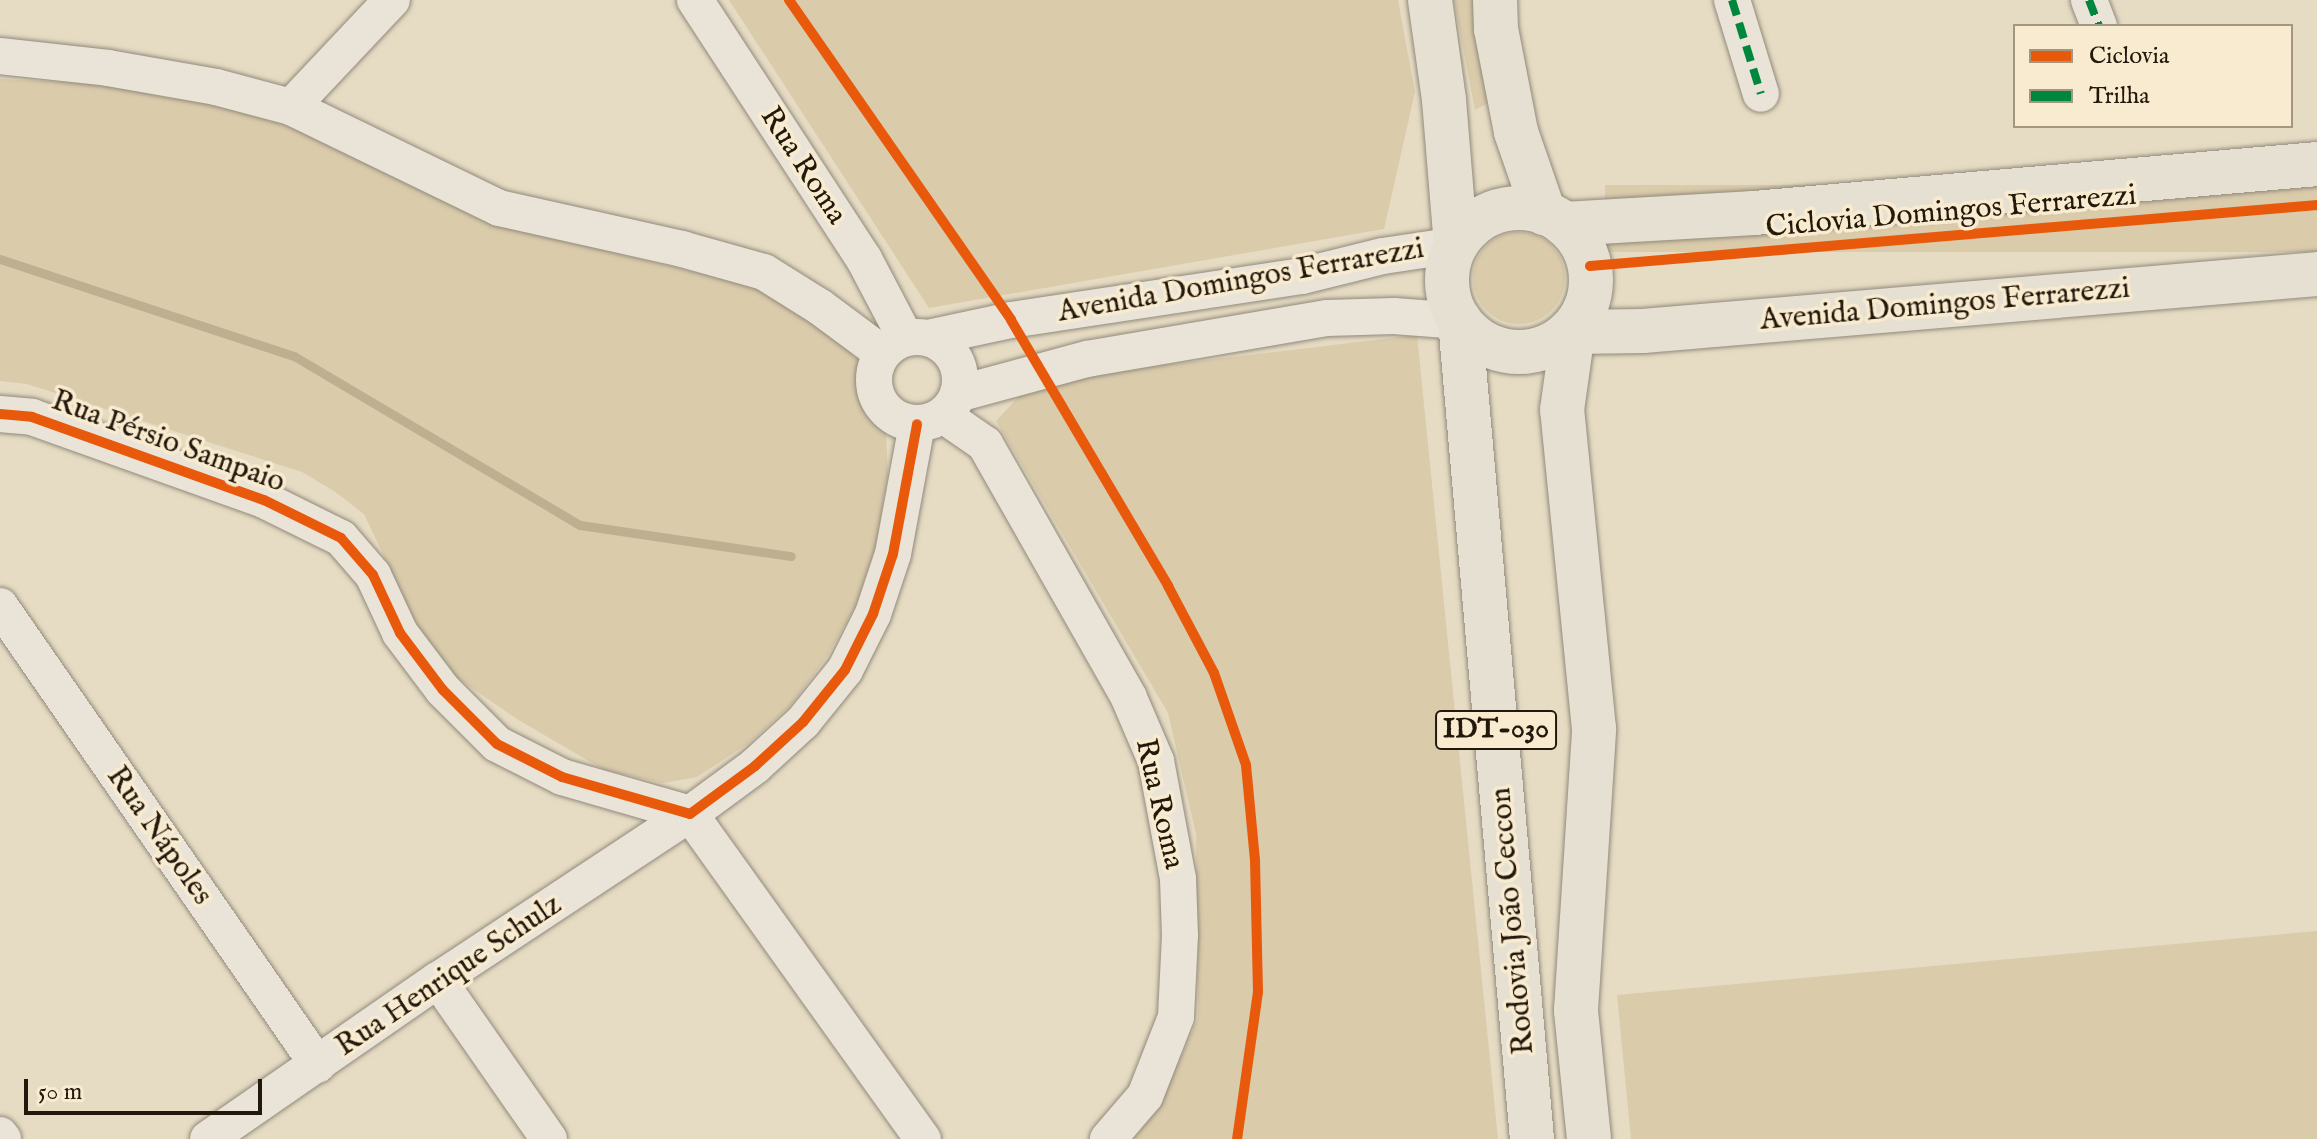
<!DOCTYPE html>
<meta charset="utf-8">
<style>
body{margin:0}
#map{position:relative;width:2317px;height:1139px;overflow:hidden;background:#e6dbc3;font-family:"IM FELL English",serif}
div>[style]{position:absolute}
.green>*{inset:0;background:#dacbab;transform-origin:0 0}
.round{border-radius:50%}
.stream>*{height:9px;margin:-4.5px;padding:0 4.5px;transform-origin:4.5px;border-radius:4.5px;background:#beaf91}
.roads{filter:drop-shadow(0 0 2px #918a7b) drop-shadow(0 0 2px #918a7b)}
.minor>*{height:36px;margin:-18px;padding:0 18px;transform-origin:18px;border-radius:18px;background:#eae4d8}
.minor>.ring{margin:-18px;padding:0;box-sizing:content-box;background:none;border:36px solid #eae4d8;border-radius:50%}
.major>*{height:44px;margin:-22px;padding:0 22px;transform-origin:22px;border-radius:22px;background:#e6e0d2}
.major>.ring{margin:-22px;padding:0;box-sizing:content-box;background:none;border:44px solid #e6e0d2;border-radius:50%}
.quiet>*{height:8px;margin-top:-4px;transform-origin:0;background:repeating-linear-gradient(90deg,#00873e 0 16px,transparent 0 24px)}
.cycleway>*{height:10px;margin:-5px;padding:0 5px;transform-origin:5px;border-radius:5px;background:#e8590c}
span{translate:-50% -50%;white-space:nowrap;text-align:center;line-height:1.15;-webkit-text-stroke:7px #f8ebcf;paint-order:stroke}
.shield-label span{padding:2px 6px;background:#f8ebcf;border:2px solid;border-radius:6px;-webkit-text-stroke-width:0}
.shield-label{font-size:28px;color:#22180c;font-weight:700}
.street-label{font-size:30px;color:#22180c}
.legend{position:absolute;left:2013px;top:24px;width:280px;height:104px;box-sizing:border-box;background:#f8ebcf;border:2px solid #a29781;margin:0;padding:10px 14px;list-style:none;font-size:24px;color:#22180c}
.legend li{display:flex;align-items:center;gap:16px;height:40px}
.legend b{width:40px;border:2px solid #a29781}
.scale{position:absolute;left:24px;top:1079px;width:238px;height:36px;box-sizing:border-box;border:4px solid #22180c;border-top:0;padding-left:10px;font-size:24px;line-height:28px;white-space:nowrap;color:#22180c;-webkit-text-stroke:6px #f8ebcf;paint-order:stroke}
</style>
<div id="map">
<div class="green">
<i style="clip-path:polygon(729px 0,1398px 0,1415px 92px,1384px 229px,929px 308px)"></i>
<i style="clip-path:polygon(1454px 0,1484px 0,1488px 103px,1475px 110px)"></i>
<i style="clip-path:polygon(0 79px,106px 84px,212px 103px,297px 129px,600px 249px,759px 288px,809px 315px,861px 362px,885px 412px,888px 474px,875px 549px,855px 607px,828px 655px,792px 704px,749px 743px,697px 777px,663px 783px,604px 770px,517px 719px,456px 677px,416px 624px,364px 514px,334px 491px,302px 472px,27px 384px,0 381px)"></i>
<i style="left:2317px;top:185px;width:67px;height:712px;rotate:90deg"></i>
<i class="round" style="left:1473px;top:232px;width:92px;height:92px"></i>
<i style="clip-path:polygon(1417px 335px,1498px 1139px,1134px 1139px,1159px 1105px,1198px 1019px,1196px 834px,1168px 713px,996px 421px,1023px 392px,1104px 372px)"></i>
<i style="clip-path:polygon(2317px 931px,2317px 1139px,1631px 1139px,1617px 995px)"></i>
</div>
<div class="stream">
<i style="left:0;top:259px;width:310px;rotate:18.3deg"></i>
<i style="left:294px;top:356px;width:332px;rotate:30.6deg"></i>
<i style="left:580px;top:525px;width:213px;rotate:8.4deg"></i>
</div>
<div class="roads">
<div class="minor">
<i style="left:695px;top:0;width:309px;rotate:56.9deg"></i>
<i style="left:864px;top:259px;width:88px;rotate:62.3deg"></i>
<i style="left:1732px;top:0;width:98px;rotate:72.9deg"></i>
<i style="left:2089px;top:0;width:28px;rotate:69deg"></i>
<i style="left:0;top:56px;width:109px;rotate:6.3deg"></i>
<i style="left:108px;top:68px;width:110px;rotate:10deg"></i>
<i style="left:216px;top:87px;width:78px;rotate:14.9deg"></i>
<i style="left:291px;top:107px;width:231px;rotate:25.9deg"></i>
<i style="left:499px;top:208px;width:188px;rotate:12.6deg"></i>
<i style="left:682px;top:249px;width:85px;rotate:15.7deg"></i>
<i style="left:764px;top:272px;width:66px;rotate:32deg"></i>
<i style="left:820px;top:307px;width:77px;rotate:36.6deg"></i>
<i style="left:291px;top:107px;width:147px;rotate:-46.7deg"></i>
<i class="ring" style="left:874px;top:337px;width:50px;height:50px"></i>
<i style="left:932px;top:337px;width:81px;rotate:-12.1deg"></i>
<i style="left:1011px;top:320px;width:294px;rotate:-8.6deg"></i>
<i style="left:1302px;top:276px;width:83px;rotate:-13.9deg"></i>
<i style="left:1383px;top:256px;width:74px;rotate:-8.6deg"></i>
<i style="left:958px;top:394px;width:134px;rotate:-15.2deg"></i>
<i style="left:1087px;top:359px;width:243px;rotate:-9.7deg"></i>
<i style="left:1327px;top:318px;width:67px;rotate:-1.7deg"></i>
<i style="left:1394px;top:316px;width:66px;rotate:4.3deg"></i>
<i style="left:0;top:414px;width:32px;rotate:5deg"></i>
<i style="left:32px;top:417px;width:246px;rotate:19.7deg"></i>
<i style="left:264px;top:500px;width:86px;rotate:26.3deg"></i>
<i style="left:341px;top:538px;width:49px;rotate:49.1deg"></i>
<i style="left:373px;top:575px;width:64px;rotate:65deg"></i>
<i style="left:400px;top:633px;width:71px;rotate:53deg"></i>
<i style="left:443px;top:690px;width:76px;rotate:45deg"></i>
<i style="left:497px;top:744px;width:73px;rotate:26.9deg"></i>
<i style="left:562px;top:777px;width:133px;rotate:16.1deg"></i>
<i style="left:690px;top:814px;width:81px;rotate:-36.4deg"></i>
<i style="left:755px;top:766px;width:65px;rotate:-42.5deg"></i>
<i style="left:803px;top:722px;width:67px;rotate:-51.1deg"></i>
<i style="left:845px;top:670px;width:63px;rotate:-63.4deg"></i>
<i style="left:873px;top:614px;width:63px;rotate:-71.6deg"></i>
<i style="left:893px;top:554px;width:132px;rotate:-79.5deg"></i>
<i style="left:943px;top:415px;width:51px;rotate:34.6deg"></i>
<i style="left:985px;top:444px;width:292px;rotate:60.4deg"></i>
<i style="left:1129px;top:698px;width:69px;rotate:66.8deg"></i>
<i style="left:1156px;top:761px;width:120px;rotate:79.4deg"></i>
<i style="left:1178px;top:879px;width:56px;rotate:88deg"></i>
<i style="left:1180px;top:935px;width:82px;rotate:92.8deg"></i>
<i style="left:1176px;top:1017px;width:85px;rotate:111.4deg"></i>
<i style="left:1145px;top:1096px;width:57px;rotate:130.7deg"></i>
<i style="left:0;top:606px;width:558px;rotate:55.29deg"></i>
<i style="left:438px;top:980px;width:194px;rotate:55.1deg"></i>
<i style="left:0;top:1135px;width:5px;rotate:53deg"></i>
<i style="left:208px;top:1139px;width:280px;rotate:-34.7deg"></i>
<i style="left:438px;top:980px;width:302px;rotate:-33.4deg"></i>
<i style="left:690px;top:814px;width:400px;rotate:54.4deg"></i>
</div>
<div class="major">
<i style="left:1430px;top:0;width:101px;rotate:82deg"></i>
<i style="left:1444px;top:100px;width:145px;rotate:85.3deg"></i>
<i style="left:1495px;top:0;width:29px;rotate:88deg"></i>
<i style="left:1496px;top:29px;width:105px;rotate:79deg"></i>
<i style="left:1516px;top:132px;width:86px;rotate:70.9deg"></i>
<i class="ring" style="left:1447px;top:208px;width:100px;height:100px"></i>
<i style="left:1564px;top:224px;width:190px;rotate:-3.3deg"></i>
<i style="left:1754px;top:213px;width:565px;rotate:-4.97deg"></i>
<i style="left:1460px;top:321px;width:821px;rotate:84.97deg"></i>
<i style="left:1589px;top:1139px;width:130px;rotate:-95.8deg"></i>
<i style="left:1576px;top:1010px;width:282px;rotate:-86.3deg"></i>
<i style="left:1594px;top:729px;width:321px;rotate:-95.7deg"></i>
<i style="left:1562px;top:410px;width:79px;rotate:-82deg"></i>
<i style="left:1573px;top:332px;width:70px;rotate:-0.8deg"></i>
<i style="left:1643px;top:331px;width:676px;rotate:-4.83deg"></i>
</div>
</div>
<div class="quiet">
<i style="left:1732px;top:0;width:98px;rotate:72.9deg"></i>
<i style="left:2089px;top:0;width:28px;rotate:69deg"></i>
</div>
<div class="cycleway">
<i style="left:789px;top:0;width:389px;rotate:55.2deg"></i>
<i style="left:1011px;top:320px;width:309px;rotate:59.4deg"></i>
<i style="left:1168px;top:586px;width:98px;rotate:62.1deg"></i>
<i style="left:1214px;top:673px;width:97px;rotate:70.8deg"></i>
<i style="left:1246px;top:765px;width:95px;rotate:84.6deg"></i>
<i style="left:1255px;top:860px;width:132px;rotate:88.7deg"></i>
<i style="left:1258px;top:992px;width:148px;rotate:98.1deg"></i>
<i style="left:1590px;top:266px;width:730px;rotate:-4.8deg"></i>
<i style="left:0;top:414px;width:32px;rotate:5deg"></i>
<i style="left:32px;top:417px;width:246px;rotate:19.7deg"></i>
<i style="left:264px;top:500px;width:86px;rotate:26.3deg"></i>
<i style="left:341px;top:538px;width:49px;rotate:49.1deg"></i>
<i style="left:373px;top:575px;width:64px;rotate:65deg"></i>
<i style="left:400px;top:633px;width:71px;rotate:53deg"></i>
<i style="left:443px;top:690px;width:76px;rotate:45deg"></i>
<i style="left:497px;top:744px;width:73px;rotate:26.9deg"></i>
<i style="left:562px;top:777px;width:133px;rotate:16.1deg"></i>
<i style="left:690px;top:814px;width:81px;rotate:-36.4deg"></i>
<i style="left:755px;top:766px;width:65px;rotate:-42.5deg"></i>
<i style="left:803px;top:722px;width:67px;rotate:-51.1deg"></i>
<i style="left:845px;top:670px;width:63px;rotate:-63.4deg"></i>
<i style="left:873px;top:614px;width:63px;rotate:-71.6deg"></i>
<i style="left:893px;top:554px;width:132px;rotate:-79.5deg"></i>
</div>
<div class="shield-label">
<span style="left:1496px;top:730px">IDT-030</span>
</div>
<div class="street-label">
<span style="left:803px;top:166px;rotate:57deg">Rua Roma</span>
<span style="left:1951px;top:212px;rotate:-5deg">Ciclovia Domingos Ferrarezzi</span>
<span style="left:1241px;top:281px;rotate:-10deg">Avenida Domingos Ferrarezzi</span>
<span style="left:1945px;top:305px;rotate:-5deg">Avenida Domingos Ferrarezzi</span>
<span style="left:168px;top:442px;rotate:20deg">Rua Pérsio Sampaio</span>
<span style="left:1159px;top:804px;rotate:77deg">Rua Roma</span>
<span style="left:159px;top:836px;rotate:55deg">Rua Nápoles</span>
<span style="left:1513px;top:921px;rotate:-95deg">Rodovia João Ceccon</span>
<span style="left:449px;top:976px;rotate:-34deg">Rua Henrique Schulz</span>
</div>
<ul class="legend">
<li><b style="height:10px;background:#e8590c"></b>Ciclovia</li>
<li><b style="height:10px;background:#00873e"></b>Trilha</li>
</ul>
<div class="scale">50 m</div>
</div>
